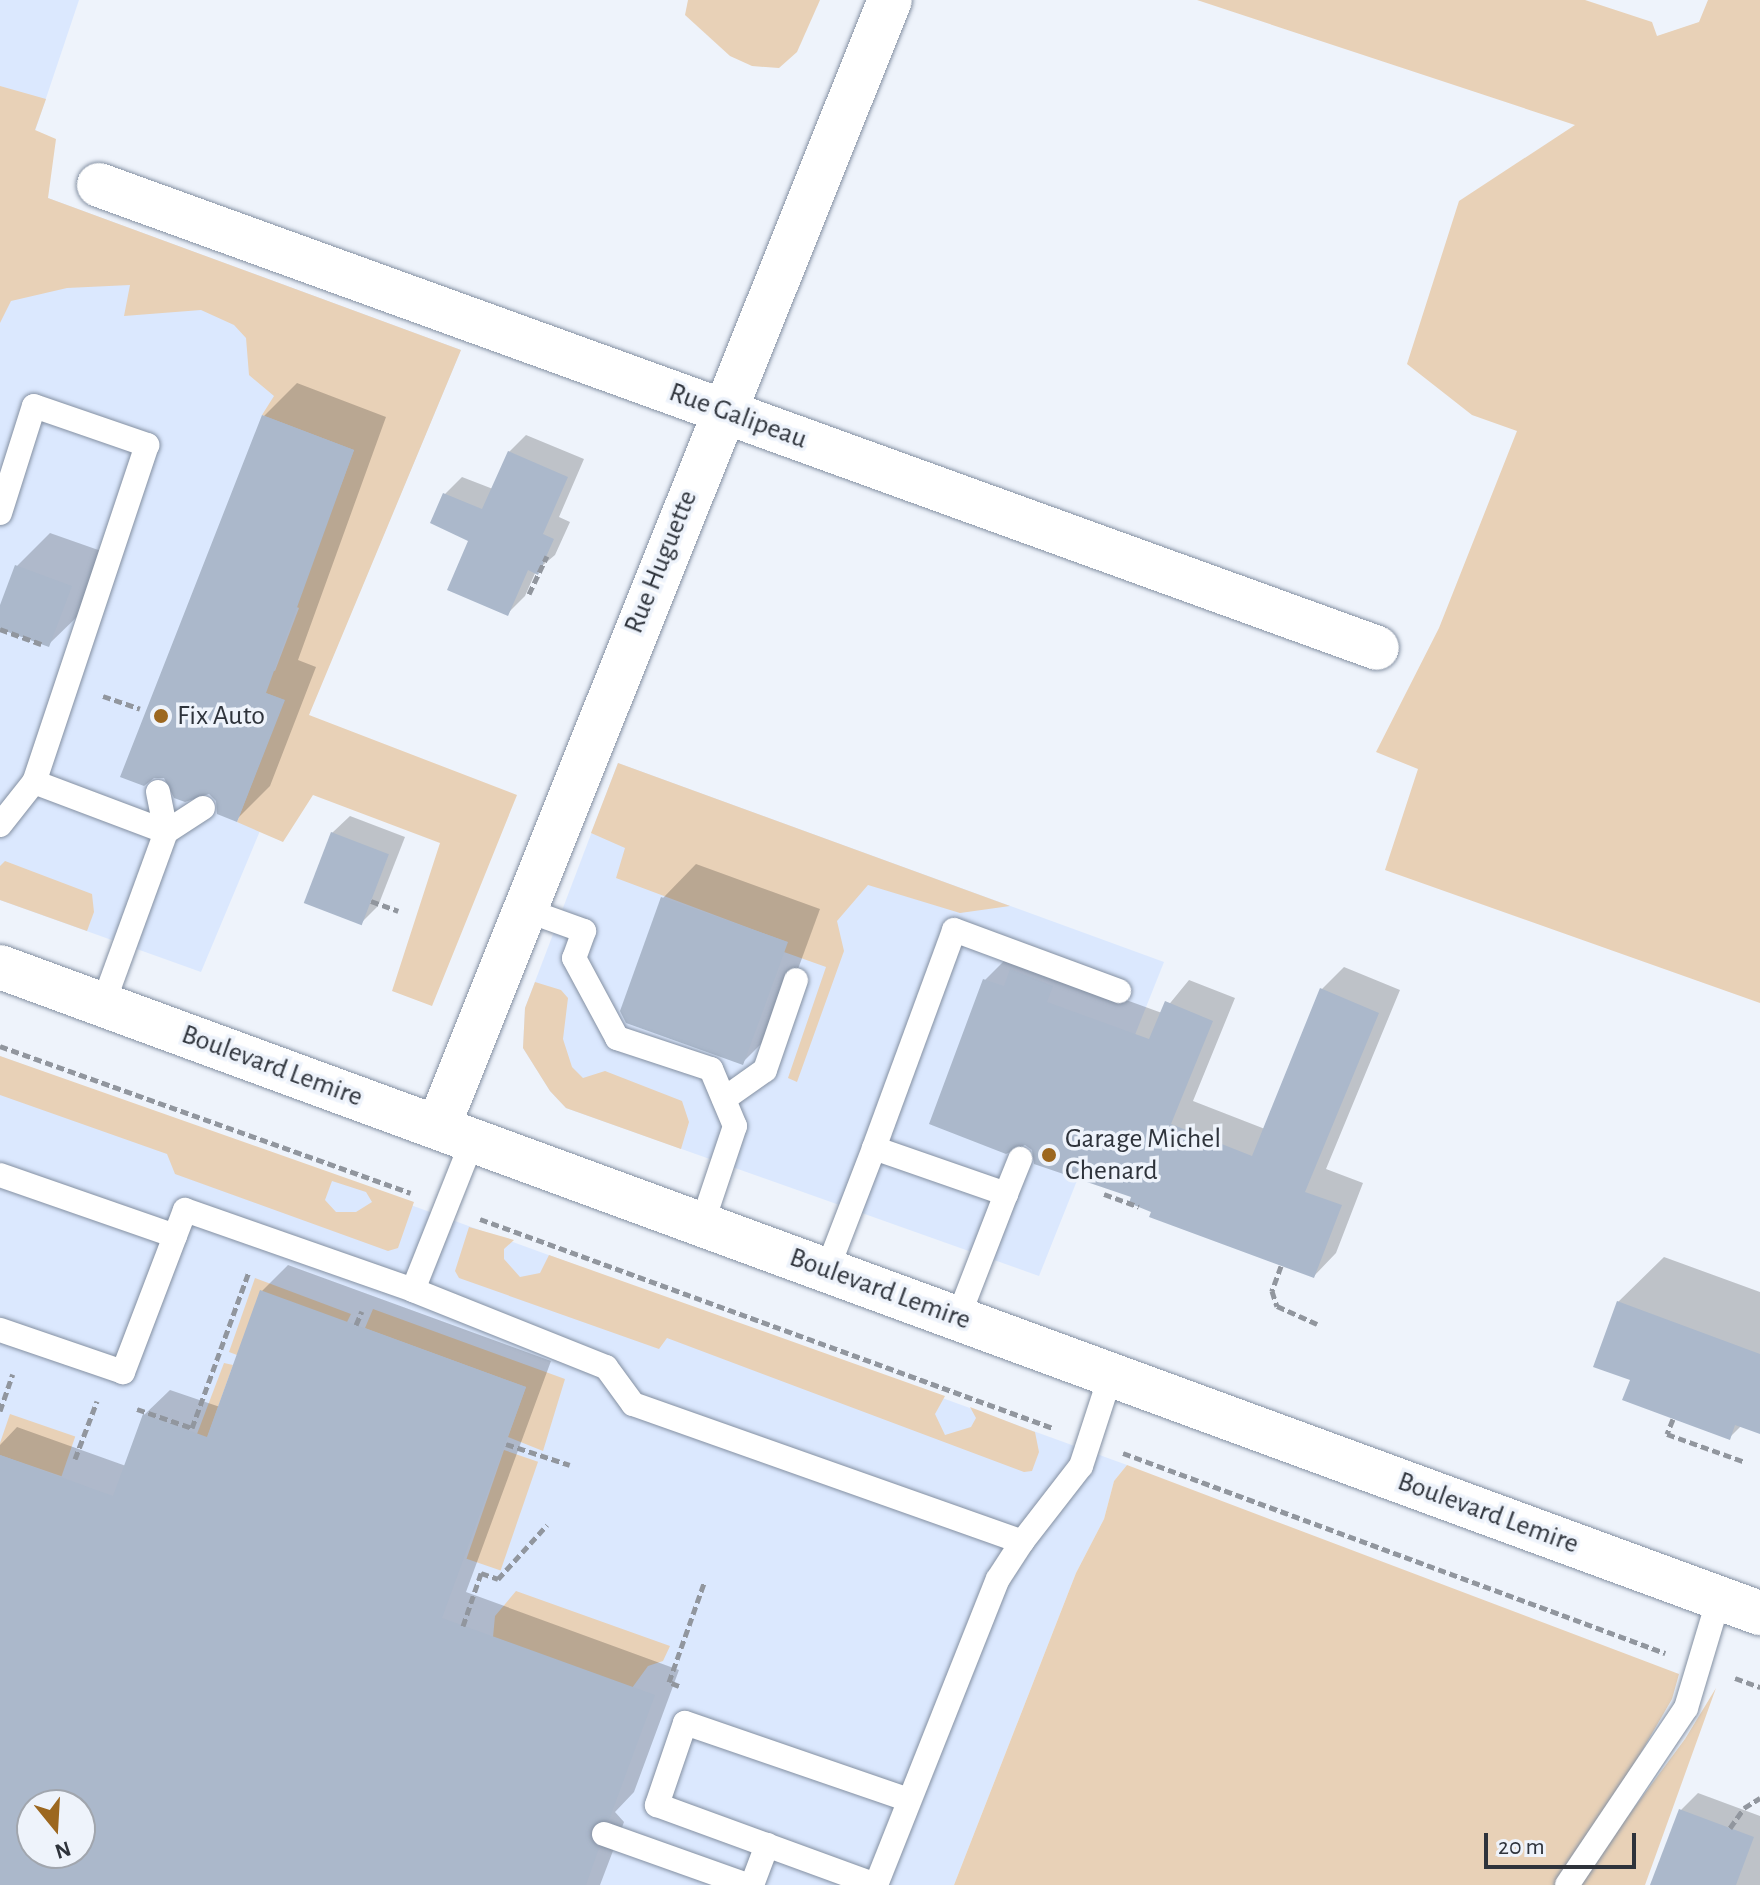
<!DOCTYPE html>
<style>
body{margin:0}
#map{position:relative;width:1760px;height:1885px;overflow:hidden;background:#eef3fb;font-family:"Alegreya Sans",sans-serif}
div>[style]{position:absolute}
.built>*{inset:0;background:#dbe8fe}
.green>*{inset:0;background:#e8d1b7;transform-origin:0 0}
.shadow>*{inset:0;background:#0003}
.building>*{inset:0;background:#abb8cb;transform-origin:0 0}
.path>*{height:5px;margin-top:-2.5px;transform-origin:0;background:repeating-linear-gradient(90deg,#91969e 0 8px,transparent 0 12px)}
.roads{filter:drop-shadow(0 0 2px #8490a2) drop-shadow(0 0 2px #8490a2)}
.service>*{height:24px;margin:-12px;padding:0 12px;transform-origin:12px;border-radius:12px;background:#fff}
.minor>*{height:44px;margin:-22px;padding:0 22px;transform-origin:22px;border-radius:22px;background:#fff}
.secondary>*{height:44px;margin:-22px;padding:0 22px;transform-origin:22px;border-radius:22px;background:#fff}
.dots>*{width:22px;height:22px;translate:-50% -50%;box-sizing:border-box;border:4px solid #eef3fb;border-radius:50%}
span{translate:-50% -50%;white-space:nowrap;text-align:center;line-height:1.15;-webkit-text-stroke:7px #eef3fb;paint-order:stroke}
.street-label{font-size:28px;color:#2e333b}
.poi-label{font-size:28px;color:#2e333b}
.left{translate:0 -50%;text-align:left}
.north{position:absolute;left:16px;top:1789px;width:80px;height:80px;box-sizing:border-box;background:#eef3fb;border:2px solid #a1a6ae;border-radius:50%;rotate:162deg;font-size:22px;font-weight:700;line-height:32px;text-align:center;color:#2e333b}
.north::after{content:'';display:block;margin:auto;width:28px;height:36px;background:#9c671f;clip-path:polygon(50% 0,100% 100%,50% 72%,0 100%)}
.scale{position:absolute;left:1484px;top:1833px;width:152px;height:36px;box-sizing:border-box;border:4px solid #2e333b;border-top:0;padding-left:10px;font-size:24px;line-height:28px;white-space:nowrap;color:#2e333b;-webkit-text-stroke:6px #eef3fb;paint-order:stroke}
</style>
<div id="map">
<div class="built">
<i style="clip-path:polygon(0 0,79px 0,35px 131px,48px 198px,461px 350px,201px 972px,0 900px)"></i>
<i style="clip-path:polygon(618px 763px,1164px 962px,1039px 1276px,566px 1108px,550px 1091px,523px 1048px,525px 1008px)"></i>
<i style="clip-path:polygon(evenodd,0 1056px,1127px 1465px,1114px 1481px,1104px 1519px,1076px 1573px,954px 1885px,0 1885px,0 1056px,32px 1805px,80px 1805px,80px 1853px,32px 1853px,32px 1805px)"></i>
</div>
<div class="green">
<i style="clip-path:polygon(688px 0,820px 0,797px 52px,779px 68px,752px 66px,730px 56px,685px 15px)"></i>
<i style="clip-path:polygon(1197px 0,1585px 0,1652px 22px,1657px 36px,1699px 22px,1708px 0,1760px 0,1760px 1003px,1385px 870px,1418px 769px,1376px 752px,1439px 628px,1517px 431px,1472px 415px,1407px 364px,1459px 201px,1575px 125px)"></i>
<i style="clip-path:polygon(0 86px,46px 99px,35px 130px,56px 139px,48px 198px,461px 350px,309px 715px,517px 795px,432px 1006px,392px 991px,440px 843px,313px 795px,283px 842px,237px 822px,284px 700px,240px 683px,258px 665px,275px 671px,299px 608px,276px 598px,319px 544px,354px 450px,262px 415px,274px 396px,249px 375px,246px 338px,234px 325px,201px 310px,124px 316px,130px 285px,67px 288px,11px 301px,0 323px)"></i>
<i style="clip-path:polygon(618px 763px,1010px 906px,960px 913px,868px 885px,837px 921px,844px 951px,797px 1082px,788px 1078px,826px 967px,784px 952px,787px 942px,616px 878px,625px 848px,591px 833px)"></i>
<i style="clip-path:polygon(5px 861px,92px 894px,94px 912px,87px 931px,0 900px,0 866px)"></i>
<i style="clip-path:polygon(535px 982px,561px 990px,568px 998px,563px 1039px,572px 1067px,583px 1078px,605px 1071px,682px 1101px,689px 1122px,681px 1149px,566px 1108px,550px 1091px,523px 1048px,525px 1008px)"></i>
<i style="clip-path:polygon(evenodd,0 1056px,414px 1202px,398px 1248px,388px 1251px,175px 1174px,167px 1154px,0 1095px,0 1056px,332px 1181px,366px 1192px,372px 1202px,356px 1212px,336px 1212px,325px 1200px,332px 1181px)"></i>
<i style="clip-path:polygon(469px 1227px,514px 1240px,504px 1249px,504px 1259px,520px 1277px,540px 1273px,549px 1255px,945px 1396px,935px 1414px,945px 1435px,971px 1427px,976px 1418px,970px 1407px,1035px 1432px,1039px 1452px,1032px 1471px,1024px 1472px,667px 1338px,659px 1349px,459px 1278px,455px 1271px)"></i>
<i style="clip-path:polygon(255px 1278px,351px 1314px,347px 1322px,237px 1355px,229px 1352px)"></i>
<i style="clip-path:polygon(373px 1309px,565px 1379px,543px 1451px,508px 1437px,526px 1387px,365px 1328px)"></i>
<i style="clip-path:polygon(224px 1363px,233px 1365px,207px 1438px,197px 1434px)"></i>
<i style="left:10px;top:1414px;width:69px;height:42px;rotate:19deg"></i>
<i style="left:504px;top:1450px;width:36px;height:115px;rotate:19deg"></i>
<i style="clip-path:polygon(1127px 1465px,1679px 1674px,1672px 1699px,1639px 1756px,1556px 1885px,954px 1885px,1076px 1573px,1104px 1519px,1114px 1481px)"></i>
<i style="clip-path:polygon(516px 1591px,670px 1646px,663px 1661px,648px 1666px,632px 1688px,493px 1637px,495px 1616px)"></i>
<i style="clip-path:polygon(1716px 1688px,1645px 1885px,1577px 1885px,1685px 1739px)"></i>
</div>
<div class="shadow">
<i style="clip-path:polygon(297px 383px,386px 417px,298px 660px,316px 667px,270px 786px,237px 819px,264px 416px)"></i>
<i style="clip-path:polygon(526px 435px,584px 459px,559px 517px,570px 522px,555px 555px,536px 571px,525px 596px,507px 614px,471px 540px,433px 522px,445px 494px,462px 477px,493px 489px,509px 452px)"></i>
<i style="clip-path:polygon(50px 533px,104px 552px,82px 612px,48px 645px,0 627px,0 611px,17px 566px)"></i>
<i style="clip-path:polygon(350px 816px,405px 837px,378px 906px,361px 923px,332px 833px)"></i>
<i style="clip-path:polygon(696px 864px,820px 909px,776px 1029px,743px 1062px,663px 898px)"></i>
<i style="clip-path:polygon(1008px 957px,1162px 1013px,1189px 980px,1235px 998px,1193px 1101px,1265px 1129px,1322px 989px,1344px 967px,1400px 990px,1326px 1169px,1363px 1183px,1336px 1253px,1314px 1276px,1154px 1210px,1134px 1196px,985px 980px)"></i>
<i style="clip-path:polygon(1664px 1257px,1760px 1292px,1760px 1432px,1742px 1425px,1730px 1437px,1633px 1379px,1618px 1302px)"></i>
<i style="clip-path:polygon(evenodd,288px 1265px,551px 1361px,466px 1592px,679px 1670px,634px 1792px,615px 1812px,624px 1822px,600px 1885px,0 1885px,0 1445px,17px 1427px,126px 1466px,144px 1415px,170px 1390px,220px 1407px,262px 1291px,288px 1265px,32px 1805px,80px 1805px,80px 1853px,32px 1853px,32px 1805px)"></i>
<i style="clip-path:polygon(1698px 1793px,1760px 1816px,1760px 1885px,1652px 1885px,1681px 1810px)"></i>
</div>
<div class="building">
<i style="clip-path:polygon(262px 415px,354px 450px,266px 693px,285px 700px,237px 822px,217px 814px,216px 801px,209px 794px,185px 802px,174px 798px,164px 778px,154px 778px,144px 786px,120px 777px)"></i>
<i style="clip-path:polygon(508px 451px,568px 477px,543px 534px,554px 539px,538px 575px,528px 570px,508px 616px,447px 590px,468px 541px,430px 523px,443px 493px,482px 509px)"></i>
<i style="clip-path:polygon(15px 565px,72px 586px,49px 647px,0 629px,0 605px)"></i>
<i style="left:331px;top:832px;width:62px;height:76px;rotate:21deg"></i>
<i style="clip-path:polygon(661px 897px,788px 942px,743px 1065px,626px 1023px,620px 1011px)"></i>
<i style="clip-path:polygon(1010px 969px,1053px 986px,1047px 1002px,1149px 1039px,1165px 1001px,1213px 1021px,1171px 1124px,1252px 1156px,1320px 988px,1379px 1013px,1305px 1192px,1342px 1205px,1314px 1278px,1149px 1217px,1151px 1212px,1129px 1203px,1131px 1197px,1034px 1164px,1032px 1150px,1025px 1145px,1006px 1154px,929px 1124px,983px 979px,1004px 986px)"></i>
<i style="clip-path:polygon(evenodd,260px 1290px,526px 1387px,442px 1618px,655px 1695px,609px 1820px,590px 1828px,589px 1837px,599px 1848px,586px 1885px,0 1885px,0 1455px,113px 1496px,143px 1414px,207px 1437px,260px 1290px,32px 1805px,80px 1805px,80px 1853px,32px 1853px,32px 1805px)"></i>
<i style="clip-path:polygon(1617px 1301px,1760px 1354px,1760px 1434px,1735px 1425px,1730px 1440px,1622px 1400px,1630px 1380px,1593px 1367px)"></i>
<i style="clip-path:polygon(1679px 1809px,1754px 1837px,1736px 1885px,1650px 1885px)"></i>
</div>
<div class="path">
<i style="left:529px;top:594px;width:42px;rotate:-64.7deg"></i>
<i style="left:0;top:629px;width:44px;rotate:20.1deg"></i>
<i style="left:103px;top:696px;width:39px;rotate:19deg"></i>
<i style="left:371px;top:901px;width:29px;rotate:20deg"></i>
<i style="left:0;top:1046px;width:436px;rotate:19.7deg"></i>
<i style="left:1104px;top:1194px;width:37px;rotate:20deg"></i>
<i style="left:480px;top:1219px;width:610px;rotate:20.04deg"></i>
<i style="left:1281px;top:1266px;width:27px;rotate:110deg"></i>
<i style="left:1272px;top:1291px;width:16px;rotate:72deg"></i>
<i style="left:1277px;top:1306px;width:44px;rotate:24.2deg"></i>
<i style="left:356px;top:1325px;width:15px;rotate:-67deg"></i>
<i style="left:137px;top:1409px;width:58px;rotate:19.1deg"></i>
<i style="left:192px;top:1428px;width:167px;rotate:-70deg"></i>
<i style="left:0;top:1411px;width:39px;rotate:-71deg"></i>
<i style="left:1673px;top:1419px;width:16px;rotate:112deg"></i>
<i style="left:1667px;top:1434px;width:83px;rotate:19.7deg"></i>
<i style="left:506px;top:1444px;width:67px;rotate:18.2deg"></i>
<i style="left:1123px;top:1453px;width:578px;rotate:20.25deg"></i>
<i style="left:75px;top:1459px;width:62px;rotate:-69.2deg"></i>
<i style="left:463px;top:1626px;width:56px;rotate:-71.2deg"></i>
<i style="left:481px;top:1573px;width:18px;rotate:19deg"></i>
<i style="left:498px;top:1579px;width:73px;rotate:-47.8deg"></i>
<i style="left:1735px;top:1678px;width:27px;rotate:20deg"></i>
<i style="left:679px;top:1686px;width:11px;rotate:-158deg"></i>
<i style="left:669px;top:1682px;width:105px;rotate:-70.5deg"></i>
<i style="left:1730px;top:1828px;width:24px;rotate:-55deg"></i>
<i style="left:1744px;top:1808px;width:19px;rotate:-32deg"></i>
</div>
<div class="roads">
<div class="service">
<i style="left:0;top:513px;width:112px;rotate:-72.4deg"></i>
<i style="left:34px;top:406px;width:120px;rotate:19deg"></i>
<i style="left:147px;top:445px;width:355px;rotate:108.5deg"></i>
<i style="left:158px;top:792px;width:41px;rotate:78.7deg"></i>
<i style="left:166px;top:832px;width:44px;rotate:-33deg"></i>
<i style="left:0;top:825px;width:55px;rotate:-51.7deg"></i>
<i style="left:34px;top:782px;width:141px;rotate:20.7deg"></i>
<i style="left:166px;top:832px;width:183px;rotate:110.1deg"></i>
<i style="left:523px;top:909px;width:65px;rotate:19.8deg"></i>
<i style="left:584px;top:931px;width:29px;rotate:110deg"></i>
<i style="left:574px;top:958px;width:91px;rotate:61.7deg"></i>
<i style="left:617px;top:1038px;width:99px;rotate:18.3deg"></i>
<i style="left:711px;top:1069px;width:62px;rotate:67.2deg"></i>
<i style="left:735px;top:1126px;width:103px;rotate:108.6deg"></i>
<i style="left:724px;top:1099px;width:50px;rotate:-35.3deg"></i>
<i style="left:765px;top:1070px;width:95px;rotate:-71deg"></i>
<i style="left:874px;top:1148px;width:232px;rotate:-69.8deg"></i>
<i style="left:954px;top:930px;width:176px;rotate:20.3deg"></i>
<i style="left:0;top:1175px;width:185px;rotate:19.2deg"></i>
<i style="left:175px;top:1236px;width:146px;rotate:110.9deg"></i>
<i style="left:123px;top:1372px;width:130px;rotate:-161.1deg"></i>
<i style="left:1006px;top:1194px;width:38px;rotate:-68deg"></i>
<i style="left:175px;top:1236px;width:28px;rotate:-69deg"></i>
<i style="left:185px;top:1210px;width:242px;rotate:19.3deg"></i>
<i style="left:413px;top:1290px;width:162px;rotate:-68.3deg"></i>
<i style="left:827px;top:1270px;width:131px;rotate:-68.9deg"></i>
<i style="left:874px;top:1148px;width:140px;rotate:19.2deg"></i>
<i style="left:1006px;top:1194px;width:133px;rotate:111.2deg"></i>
<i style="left:413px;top:1290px;width:208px;rotate:21.8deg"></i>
<i style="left:606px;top:1367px;width:46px;rotate:53.9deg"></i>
<i style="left:633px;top:1404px;width:413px;rotate:19.5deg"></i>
<i style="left:1022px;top:1542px;width:96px;rotate:-52.2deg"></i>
<i style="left:1081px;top:1466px;width:97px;rotate:-71.9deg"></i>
<i style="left:909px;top:1800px;width:237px;rotate:-161deg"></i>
<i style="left:685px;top:1723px;width:87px;rotate:108.9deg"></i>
<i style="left:657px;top:1805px;width:233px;rotate:20.1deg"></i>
<i style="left:876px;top:1885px;width:329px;rotate:-68.3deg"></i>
<i style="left:998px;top:1579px;width:44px;rotate:-57deg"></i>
<i style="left:604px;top:1834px;width:152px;rotate:19.6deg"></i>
<i style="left:752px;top:1885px;width:43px;rotate:-69.4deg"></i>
<i style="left:1567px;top:1885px;width:213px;rotate:-56.1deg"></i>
<i style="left:1686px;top:1708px;width:115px;rotate:-73.3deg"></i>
</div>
<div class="minor">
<i style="left:99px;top:185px;width:1359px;rotate:19.91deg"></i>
<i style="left:438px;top:1127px;width:1214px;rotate:-68.15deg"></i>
</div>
<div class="secondary">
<i style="left:0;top:967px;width:1875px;rotate:20.16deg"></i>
</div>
</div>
<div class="dots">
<i style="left:161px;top:716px;background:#9c671f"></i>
<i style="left:1049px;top:1155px;background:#9c671f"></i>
</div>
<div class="street-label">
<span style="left:738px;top:416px;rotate:20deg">Rue Galipeau</span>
<span style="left:661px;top:562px;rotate:-68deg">Rue Huguette</span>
<span style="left:272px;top:1066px;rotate:20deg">Boulevard Lemire</span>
<span style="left:880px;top:1289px;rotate:20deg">Boulevard Lemire</span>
<span style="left:1488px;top:1513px;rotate:20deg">Boulevard Lemire</span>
</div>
<div class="poi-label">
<span class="left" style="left:177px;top:716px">Fix Auto</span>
<span class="left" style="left:1065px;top:1155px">Garage Michel<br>Chenard</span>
</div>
<div class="north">N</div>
<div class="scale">20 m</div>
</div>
